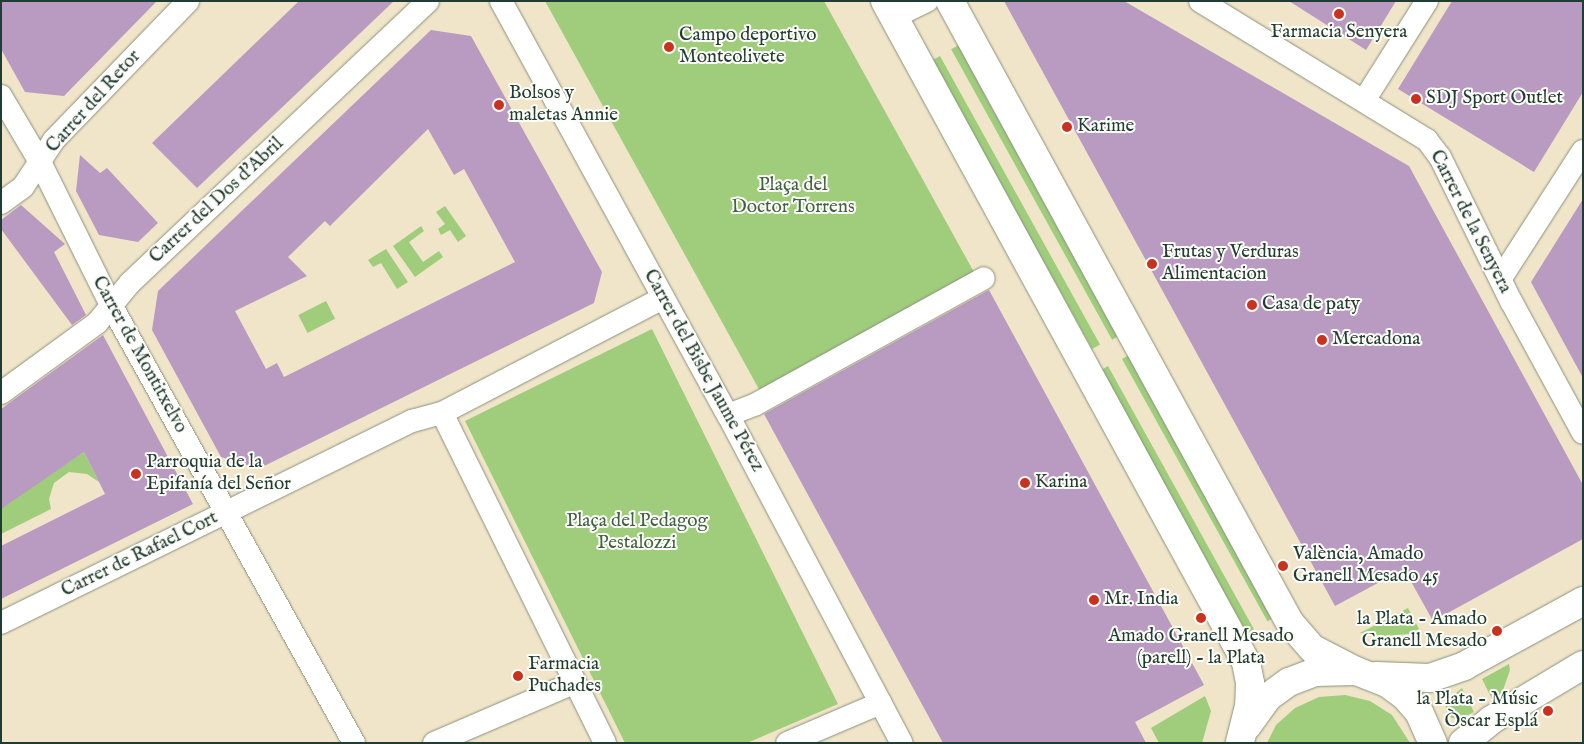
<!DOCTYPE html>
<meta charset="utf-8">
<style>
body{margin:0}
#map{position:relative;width:1584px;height:744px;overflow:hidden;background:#f0e5c8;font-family:"IM FELL English",serif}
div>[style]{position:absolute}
.green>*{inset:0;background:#9fcd7c;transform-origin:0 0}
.building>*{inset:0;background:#b99ac1}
.roads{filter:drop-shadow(0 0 1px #88917e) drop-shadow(0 0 1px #88917e)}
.street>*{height:22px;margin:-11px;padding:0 11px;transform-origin:11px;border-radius:11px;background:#fff}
.secondary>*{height:28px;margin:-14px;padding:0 14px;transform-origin:14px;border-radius:14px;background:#fff}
.dots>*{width:14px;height:14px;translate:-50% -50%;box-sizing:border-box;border:2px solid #fdfcf7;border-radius:50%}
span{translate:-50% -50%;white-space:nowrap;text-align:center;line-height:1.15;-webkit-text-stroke:4px #fdfcf7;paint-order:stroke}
.poi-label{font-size:19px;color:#1f3d34}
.left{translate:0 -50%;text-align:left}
.right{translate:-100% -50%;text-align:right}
.street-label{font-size:19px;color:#1f3d34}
.park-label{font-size:19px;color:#3f6146}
.frame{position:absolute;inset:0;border:2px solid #1f3d34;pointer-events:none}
</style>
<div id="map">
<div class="green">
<i style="clip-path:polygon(545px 1px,824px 1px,975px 274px,760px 391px)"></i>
<i style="left:959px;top:45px;width:332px;height:9px;rotate:61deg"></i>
<i style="left:940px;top:56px;width:330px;height:9px;rotate:61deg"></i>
<i style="clip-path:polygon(445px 206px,466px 236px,458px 242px,450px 230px,441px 235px,438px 229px,445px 224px,436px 212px)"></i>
<i style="clip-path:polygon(421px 226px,424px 231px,409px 242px,423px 262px,439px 251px,443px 257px,415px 277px,393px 246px)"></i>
<i style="clip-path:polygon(386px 249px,408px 282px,397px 289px,381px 263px,373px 267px,368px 260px)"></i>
<i style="left:326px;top:301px;width:20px;height:31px;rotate:63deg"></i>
<i style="clip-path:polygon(652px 329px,838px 704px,747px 743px,625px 743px,465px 421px)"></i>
<i style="left:1129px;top:355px;width:300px;height:8px;rotate:61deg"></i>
<i style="left:1108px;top:366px;width:301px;height:8px;rotate:61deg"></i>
<i style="clip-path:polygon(84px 452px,99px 482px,87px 474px,69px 472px,54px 483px,49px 499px,51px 509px,1px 534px,1px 507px)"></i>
<i style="clip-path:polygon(1408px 608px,1419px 629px,1409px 634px,1384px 636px,1360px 633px)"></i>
<i style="clip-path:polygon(1509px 664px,1510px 670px,1502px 693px,1493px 701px,1482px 679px)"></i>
<i style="clip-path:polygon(1462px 688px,1474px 712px,1460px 719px,1452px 718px,1447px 714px,1445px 702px)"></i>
<i style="clip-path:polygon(1345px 695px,1370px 701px,1392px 715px,1410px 743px,1267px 743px,1276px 725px,1295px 708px,1319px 697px)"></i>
<i style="clip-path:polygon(1205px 696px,1211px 711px,1202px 743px,1159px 743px,1151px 728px)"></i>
</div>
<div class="building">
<i style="clip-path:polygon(1px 1px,157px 1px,64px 96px,25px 92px,1px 49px)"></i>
<i style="clip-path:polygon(299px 1px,394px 1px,197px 188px,152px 143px)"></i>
<i style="clip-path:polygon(1004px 1px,1124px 1px,1409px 166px,1583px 485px,1583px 539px,1433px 621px,1404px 569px,1335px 606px)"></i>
<i style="clip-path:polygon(1289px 1px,1396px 1px,1366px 50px)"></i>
<i style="clip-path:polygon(1452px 1px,1583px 1px,1583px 92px,1534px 172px,1398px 89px)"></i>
<i style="clip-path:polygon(evenodd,431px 30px,471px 36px,602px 272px,594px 303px,258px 469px,221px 457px,152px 330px,158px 291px,431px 30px,428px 129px,454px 175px,464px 169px,515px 262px,284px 377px,277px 363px,266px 369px,235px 311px,307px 276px,288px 257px,325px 221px,330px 226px,428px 129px)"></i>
<i style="clip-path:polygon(80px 155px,100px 173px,107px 168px,158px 223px,138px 242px,99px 235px,76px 191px)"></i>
<i style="clip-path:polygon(1583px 199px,1583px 378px,1531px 282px)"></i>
<i style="clip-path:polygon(21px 205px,65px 244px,54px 252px,86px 315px,72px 325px,1px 229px,1px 220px)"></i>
<i style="clip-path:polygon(989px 290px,1204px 685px,1135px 722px,1146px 743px,943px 743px,764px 414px)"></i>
<i style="clip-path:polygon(103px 335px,193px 504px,1px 599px,1px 546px,105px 494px,84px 452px,1px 509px,1px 409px)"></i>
</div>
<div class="roads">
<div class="street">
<i style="left:501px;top:1px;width:472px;rotate:61.3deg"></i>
<i style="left:728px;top:415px;width:371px;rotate:62.1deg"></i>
<i style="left:1200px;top:1px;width:266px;rotate:31.5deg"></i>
<i style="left:1427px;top:140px;width:21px;rotate:53deg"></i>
<i style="left:1440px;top:157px;width:161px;rotate:63.8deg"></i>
<i style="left:1511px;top:301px;width:150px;rotate:61.4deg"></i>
<i style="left:894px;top:17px;width:37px;rotate:-26deg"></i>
<i style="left:1px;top:96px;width:77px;rotate:59.4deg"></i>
<i style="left:40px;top:162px;width:160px;rotate:63.6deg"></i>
<i style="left:111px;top:305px;width:501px;rotate:60.98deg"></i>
<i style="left:1365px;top:99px;width:116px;rotate:-57.7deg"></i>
<i style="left:1px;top:203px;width:27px;rotate:-36deg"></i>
<i style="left:23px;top:187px;width:56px;rotate:-56.6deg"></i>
<i style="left:54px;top:140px;width:193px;rotate:-46deg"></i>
<i style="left:1501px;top:278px;width:151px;rotate:-57.2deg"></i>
<i style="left:1px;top:393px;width:119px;rotate:-36.1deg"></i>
<i style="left:97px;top:323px;width:52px;rotate:-50.5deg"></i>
<i style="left:130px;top:283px;width:410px;rotate:-43.4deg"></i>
<i style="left:442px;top:413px;width:368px;rotate:63.7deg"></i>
<i style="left:728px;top:415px;width:30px;rotate:-21deg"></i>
<i style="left:756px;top:404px;width:260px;rotate:-28.9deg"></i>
<i style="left:1px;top:623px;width:458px;rotate:-26.2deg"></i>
<i style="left:412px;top:421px;width:31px;rotate:-15deg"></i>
<i style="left:442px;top:413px;width:249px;rotate:-27.5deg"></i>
<i style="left:434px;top:743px;width:151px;rotate:-23.3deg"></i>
<i style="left:787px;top:743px;width:102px;rotate:-23.1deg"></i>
</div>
<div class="secondary">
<i style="left:885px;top:1px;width:753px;rotate:61.36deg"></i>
<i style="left:1246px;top:662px;width:21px;rotate:79deg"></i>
<i style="left:1250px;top:683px;width:23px;rotate:92deg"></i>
<i style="left:1249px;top:706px;width:38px;rotate:104deg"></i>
<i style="left:950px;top:1px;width:709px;rotate:61.34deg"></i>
<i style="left:1290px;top:623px;width:35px;rotate:49deg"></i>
<i style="left:1313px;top:649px;width:48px;rotate:27.1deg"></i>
<i style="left:1376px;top:676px;width:54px;rotate:2.1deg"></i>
<i style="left:1430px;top:678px;width:36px;rotate:-19deg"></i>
<i style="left:1464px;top:666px;width:136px;rotate:-28.6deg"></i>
<i style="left:1247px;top:726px;width:36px;rotate:-54deg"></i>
<i style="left:1268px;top:697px;width:26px;rotate:-36deg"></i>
<i style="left:1289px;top:682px;width:28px;rotate:-21deg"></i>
<i style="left:1315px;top:672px;width:41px;rotate:-1.4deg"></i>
<i style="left:1356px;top:671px;width:33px;rotate:21deg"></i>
<i style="left:1387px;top:683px;width:22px;rotate:36deg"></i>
<i style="left:1405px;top:696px;width:21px;rotate:49deg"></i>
<i style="left:1419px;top:712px;width:34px;rotate:66deg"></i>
<i style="left:1463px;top:743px;width:36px;rotate:-39deg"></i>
<i style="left:1491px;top:720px;width:107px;rotate:-30.9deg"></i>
</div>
</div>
<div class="dots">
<i style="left:1339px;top:14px;background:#c8321e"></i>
<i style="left:669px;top:47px;background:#c8321e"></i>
<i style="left:1416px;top:99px;background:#c8321e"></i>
<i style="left:499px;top:105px;background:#c8321e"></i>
<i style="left:1067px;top:127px;background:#c8321e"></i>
<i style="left:1152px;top:264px;background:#c8321e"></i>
<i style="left:1252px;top:305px;background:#c8321e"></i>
<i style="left:1322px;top:340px;background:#c8321e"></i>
<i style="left:136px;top:474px;background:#c8321e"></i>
<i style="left:1025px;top:483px;background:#c8321e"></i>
<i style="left:1283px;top:566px;background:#c8321e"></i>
<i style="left:1094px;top:600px;background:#c8321e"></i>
<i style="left:1201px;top:618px;background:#c8321e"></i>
<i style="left:1497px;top:631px;background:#c8321e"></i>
<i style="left:518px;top:676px;background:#c8321e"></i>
<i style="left:1548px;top:711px;background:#c8321e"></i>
</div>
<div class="poi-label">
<span style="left:1339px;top:33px">Farmacia Senyera</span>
<span class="left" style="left:679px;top:47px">Campo deportivo<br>Monteolivete</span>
<span class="left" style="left:509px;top:105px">Bolsos y<br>maletas Annie</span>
<span class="left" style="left:1426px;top:99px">SDJ Sport Outlet</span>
<span class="left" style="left:1077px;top:127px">Karime</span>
<span class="left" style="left:1162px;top:264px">Frutas y Verduras<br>Alimentacion</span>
<span class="left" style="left:1262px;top:305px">Casa de paty</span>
<span class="left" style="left:1332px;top:340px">Mercadona</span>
<span class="left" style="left:146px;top:474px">Parroquia de la<br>Epifanía del Señor</span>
<span class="left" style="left:1035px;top:483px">Karina</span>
<span class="left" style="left:1293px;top:566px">València, Amado<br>Granell Mesado 45</span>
<span class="left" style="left:1104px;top:600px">Mr. India</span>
<span class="right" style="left:1487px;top:631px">la Plata - Amado<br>Granell Mesado</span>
<span style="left:1201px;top:648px">Amado Granell Mesado<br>(parell) - la Plata</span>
<span class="left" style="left:528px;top:676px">Farmacia<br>Puchades</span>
<span class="right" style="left:1538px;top:711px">la Plata - Músic<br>Òscar Esplá</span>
</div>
<div class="street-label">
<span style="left:94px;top:102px;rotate:-48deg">Carrer del Retor</span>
<span style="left:217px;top:201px;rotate:-43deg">Carrer del Dos d'Abril</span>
<span style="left:1470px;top:222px;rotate:63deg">Carrer de la Senyera</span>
<span style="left:139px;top:355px;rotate:61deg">Carrer de Montitxelvo</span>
<span style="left:703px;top:371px;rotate:61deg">Carrer del Bisbe Jaume Pérez</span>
<span style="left:140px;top:555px;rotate:-26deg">Carrer de Rafael Cort</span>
</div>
<div class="park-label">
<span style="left:793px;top:197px">Plaça del<br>Doctor Torrens</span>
<span style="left:637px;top:533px">Plaça del Pedagog<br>Pestalozzi</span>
</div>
<div class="frame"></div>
</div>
